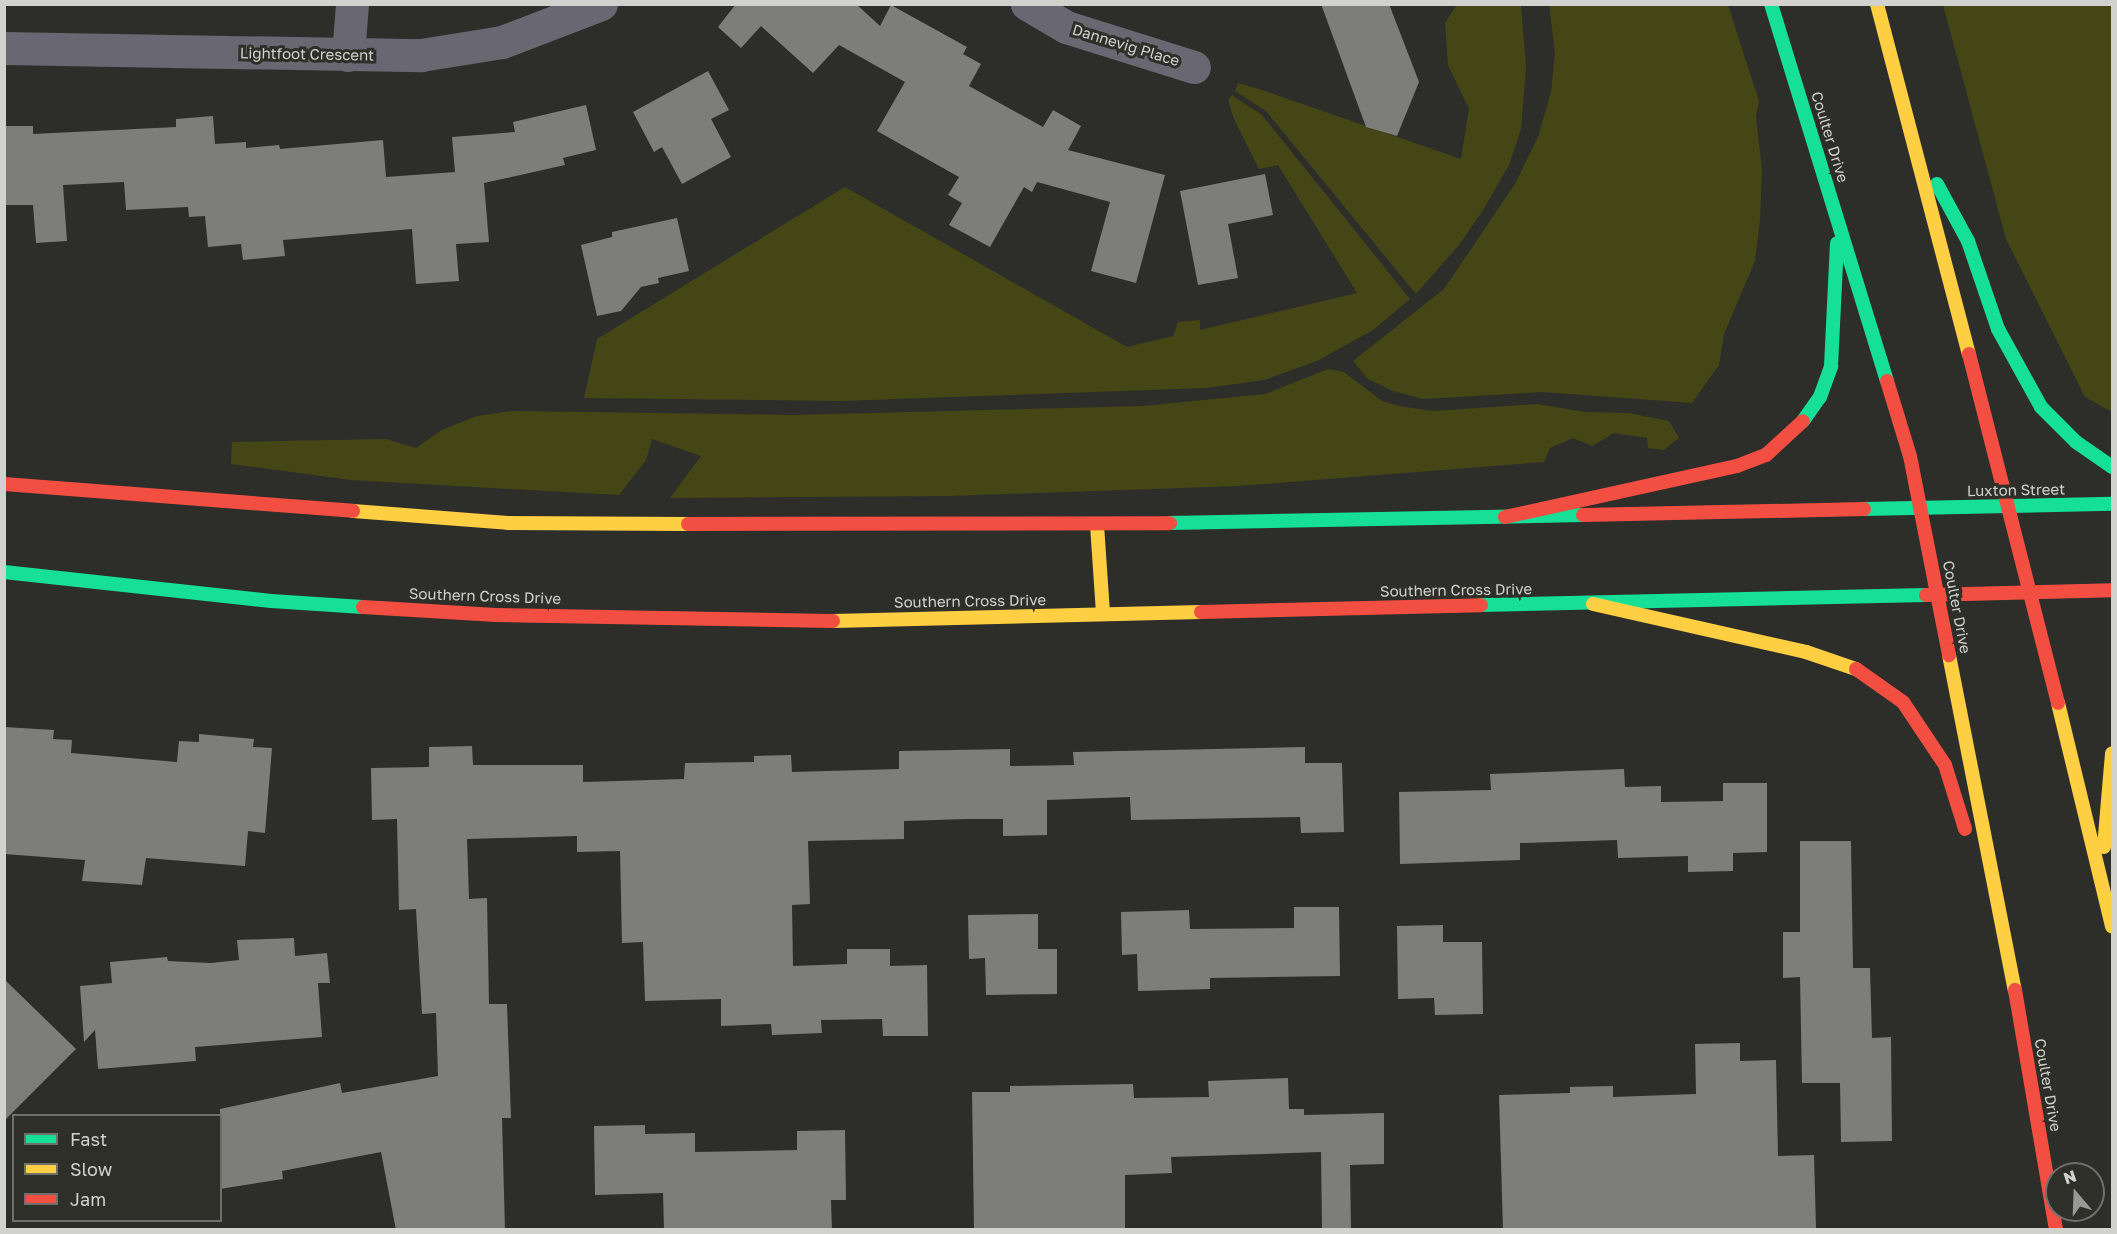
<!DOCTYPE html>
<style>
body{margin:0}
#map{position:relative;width:2117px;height:1234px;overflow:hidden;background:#2d2e2a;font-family:"Golos Text",sans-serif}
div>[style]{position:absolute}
.green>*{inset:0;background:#444715}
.building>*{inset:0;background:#7d7d7a}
.street>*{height:33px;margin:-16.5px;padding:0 16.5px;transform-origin:16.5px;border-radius:16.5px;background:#696771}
.fast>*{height:14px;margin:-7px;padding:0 7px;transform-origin:7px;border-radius:7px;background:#16e098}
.slow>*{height:14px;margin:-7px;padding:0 7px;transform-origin:7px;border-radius:7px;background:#ffcf43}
.jam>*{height:14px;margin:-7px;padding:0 7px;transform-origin:7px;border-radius:7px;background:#f24e42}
span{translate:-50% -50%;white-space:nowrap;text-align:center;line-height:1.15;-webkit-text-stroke:6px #2e2f29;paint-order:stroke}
.street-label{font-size:15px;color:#d1d1ce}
.frame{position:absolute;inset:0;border:6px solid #d1d1ce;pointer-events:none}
.legend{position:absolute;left:12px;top:1114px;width:210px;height:108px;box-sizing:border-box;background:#2e2f29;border:2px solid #6f706b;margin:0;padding:8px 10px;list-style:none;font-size:18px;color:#d1d1ce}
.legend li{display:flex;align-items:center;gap:12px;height:30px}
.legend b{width:30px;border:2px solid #6f706b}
.north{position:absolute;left:2045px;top:1162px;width:60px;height:60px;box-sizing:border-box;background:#2e2f29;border:2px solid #6f706b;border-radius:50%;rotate:341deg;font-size:16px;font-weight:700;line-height:24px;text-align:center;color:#d1d1ce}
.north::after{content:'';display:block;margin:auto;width:21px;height:27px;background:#989895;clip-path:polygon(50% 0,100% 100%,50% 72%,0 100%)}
</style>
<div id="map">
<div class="green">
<i style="clip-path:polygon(1457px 4px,1521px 5px,1526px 67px,1521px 129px,1509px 165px,1482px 212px,1459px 245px,1416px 294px,1266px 111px,1235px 91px,1238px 83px,1259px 89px,1461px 159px,1469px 109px,1448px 65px,1445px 23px)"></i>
<i style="clip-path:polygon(1549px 5px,1728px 5px,1759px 101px,1756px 117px,1762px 170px,1760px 220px,1755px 261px,1724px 334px,1719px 365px,1692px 403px,1542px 392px,1423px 399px,1393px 391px,1368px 379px,1353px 361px,1444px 289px,1515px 184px,1538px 137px,1551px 92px,1555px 53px)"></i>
<i style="clip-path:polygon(1943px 5px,2112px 5px,2112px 412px,2085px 397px,2006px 239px)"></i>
<i style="clip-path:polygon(1232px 95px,1262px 115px,1410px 299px,1373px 330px,1317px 361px,1264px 380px,1206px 388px,839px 401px,584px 398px,597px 339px,845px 187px,1127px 347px,1173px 336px,1178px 322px,1200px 320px,1200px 330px,1357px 293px,1278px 165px,1259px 169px,1234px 119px,1228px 100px)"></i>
<i style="clip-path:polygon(1328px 369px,1344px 372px,1382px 401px,1399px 406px,1433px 411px,1537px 404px,1585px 412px,1628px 413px,1669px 421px,1679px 438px,1664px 450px,1648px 448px,1647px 438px,1614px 433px,1592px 446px,1573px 438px,1550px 448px,1544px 462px,1239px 486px,949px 496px,670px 498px,701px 456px,652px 439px,646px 460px,619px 495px,351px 480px,231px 464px,232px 442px,386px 439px,416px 448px,442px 430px,477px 416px,512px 411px,793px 415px,1143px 406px,1265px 394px)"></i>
</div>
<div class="building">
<i style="clip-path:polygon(736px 4px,856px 4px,880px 26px,891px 5px,967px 47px,963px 54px,981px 64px,969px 86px,1043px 127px,1053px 110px,1081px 126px,1068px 150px,1165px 175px,1136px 283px,1091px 271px,1110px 202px,1037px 182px,1032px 192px,1024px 187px,990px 247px,949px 225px,962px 203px,948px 195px,959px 177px,877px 131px,905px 82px,839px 45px,813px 73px,761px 26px,741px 48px,718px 27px)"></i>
<i style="clip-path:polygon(1321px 4px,1389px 4px,1419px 82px,1397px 136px,1366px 127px)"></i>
<i style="clip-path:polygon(708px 71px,729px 110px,711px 119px,731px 157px,682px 184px,662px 147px,654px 152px,633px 112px)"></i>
<i style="clip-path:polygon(586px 105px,596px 150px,563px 158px,565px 165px,484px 183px,489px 242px,456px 244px,459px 281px,416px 284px,412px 229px,283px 240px,285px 256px,243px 260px,241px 244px,208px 247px,205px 216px,189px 217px,188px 207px,126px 210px,124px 182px,63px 185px,67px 241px,36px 243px,33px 205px,4px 205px,4px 126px,33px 126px,33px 134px,176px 127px,176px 119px,213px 116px,215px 144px,246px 142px,246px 148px,279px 145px,280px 149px,383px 140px,386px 177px,455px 172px,452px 137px,515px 132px,513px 122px)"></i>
<i style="clip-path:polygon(1265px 174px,1273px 215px,1228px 224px,1238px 278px,1198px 285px,1180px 191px)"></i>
<i style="clip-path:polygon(677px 218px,689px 271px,658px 278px,659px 283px,641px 287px,621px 311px,597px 316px,581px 245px,612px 237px,612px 232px)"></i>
<i style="clip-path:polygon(4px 727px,54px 730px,53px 739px,72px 740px,71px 753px,177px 762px,179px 741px,199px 742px,199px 734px,254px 739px,253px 747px,272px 748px,265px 833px,248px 831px,245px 866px,146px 858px,142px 885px,82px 881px,85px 860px,4px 854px)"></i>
<i style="clip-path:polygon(472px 746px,473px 765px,583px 765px,583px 782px,684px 779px,685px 763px,754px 762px,754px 756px,791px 755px,792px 772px,899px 769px,899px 751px,1010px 749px,1010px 766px,1074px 765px,1073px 752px,1305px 747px,1305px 763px,1342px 763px,1344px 832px,1301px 833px,1300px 817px,1131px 820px,1130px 797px,1047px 800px,1047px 835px,1003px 836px,1003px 819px,966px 819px,904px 821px,904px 839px,808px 841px,810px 904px,792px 905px,793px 966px,847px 964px,847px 949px,890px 949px,890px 966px,927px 965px,928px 1036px,883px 1036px,882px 1019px,821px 1020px,822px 1033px,772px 1035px,771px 1024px,721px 1026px,721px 999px,645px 1001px,643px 942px,622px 943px,620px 851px,577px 852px,577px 836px,467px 839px,469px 899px,487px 898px,489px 1004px,507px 1004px,511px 1118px,502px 1118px,505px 1230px,396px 1230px,381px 1152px,282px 1171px,283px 1179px,220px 1189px,220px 1109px,340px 1083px,342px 1093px,438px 1076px,436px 1013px,422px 1014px,416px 909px,399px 910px,397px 819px,372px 820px,371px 768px,429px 767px,429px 747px)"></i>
<i style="clip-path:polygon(1624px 769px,1625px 787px,1661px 786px,1661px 802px,1723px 801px,1723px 783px,1767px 783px,1767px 852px,1733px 853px,1733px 871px,1688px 872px,1688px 856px,1618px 858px,1617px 840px,1520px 843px,1520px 860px,1400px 864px,1399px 792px,1491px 790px,1490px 774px)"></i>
<i style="clip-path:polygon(1800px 841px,1851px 841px,1853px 968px,1870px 968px,1872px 1038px,1891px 1037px,1892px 1141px,1841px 1142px,1840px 1083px,1802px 1083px,1800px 977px,1783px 978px,1783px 932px,1800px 932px)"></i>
<i style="clip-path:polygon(1294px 907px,1339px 907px,1340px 976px,1210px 978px,1210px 989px,1138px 991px,1137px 954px,1122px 955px,1121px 912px,1189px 910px,1190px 929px,1294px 928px)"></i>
<i style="clip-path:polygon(1038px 914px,1038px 949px,1057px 949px,1057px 994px,986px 995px,985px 958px,969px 959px,968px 915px)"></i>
<i style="clip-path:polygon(1443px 925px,1443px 942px,1482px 942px,1483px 1014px,1435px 1015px,1434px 998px,1398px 999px,1397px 926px)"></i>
<i style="clip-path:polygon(294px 938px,295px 956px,327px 953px,330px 983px,318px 983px,322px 1037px,195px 1047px,196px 1061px,98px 1069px,95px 1030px,84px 1042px,80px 986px,112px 983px,110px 962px,167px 957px,168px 961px,211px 963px,239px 960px,237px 940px)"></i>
<i style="clip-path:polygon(4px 979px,76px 1049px,4px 1121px)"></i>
<i style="clip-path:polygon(1740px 1043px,1740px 1061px,1776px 1060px,1778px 1156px,1814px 1155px,1816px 1228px,1503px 1230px,1499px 1095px,1570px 1093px,1570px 1087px,1613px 1086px,1613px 1097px,1696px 1094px,1695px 1044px)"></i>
<i style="clip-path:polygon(1288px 1078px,1289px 1109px,1304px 1109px,1304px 1115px,1384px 1113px,1384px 1164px,1350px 1165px,1351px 1230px,1322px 1230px,1321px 1152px,1171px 1157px,1172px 1173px,1125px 1175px,1125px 1230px,974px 1230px,972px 1092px,1010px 1092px,1010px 1086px,1133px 1084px,1134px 1098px,1209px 1097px,1208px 1081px)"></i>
<i style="clip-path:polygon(645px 1125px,645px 1134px,695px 1133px,695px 1152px,797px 1150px,797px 1131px,845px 1130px,846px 1200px,831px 1200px,832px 1230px,664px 1230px,663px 1193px,595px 1195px,594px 1126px)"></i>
</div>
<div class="street">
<i style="left:1027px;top:4px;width:45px;rotate:30.5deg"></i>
<i style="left:1066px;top:27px;width:134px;rotate:17.4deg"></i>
<i style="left:4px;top:48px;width:417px;rotate:1deg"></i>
<i style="left:421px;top:55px;width:82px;rotate:-9.1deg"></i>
<i style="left:502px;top:42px;width:106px;rotate:-21deg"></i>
<i style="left:348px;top:55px;width:51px;rotate:-85.5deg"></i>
</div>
<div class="fast">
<i style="left:1771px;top:4px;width:394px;rotate:72.9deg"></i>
<i style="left:1937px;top:184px;width:65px;rotate:61.5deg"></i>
<i style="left:1968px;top:241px;width:93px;rotate:71.2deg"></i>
<i style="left:1998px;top:329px;width:89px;rotate:61.1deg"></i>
<i style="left:2041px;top:407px;width:49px;rotate:45deg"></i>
<i style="left:2076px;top:442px;width:44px;rotate:34.8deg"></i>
<i style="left:1803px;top:421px;width:29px;rotate:-55deg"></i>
<i style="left:1820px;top:397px;width:33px;rotate:-70deg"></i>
<i style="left:1831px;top:366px;width:123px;rotate:-87.2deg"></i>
<i style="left:1864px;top:509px;width:248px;rotate:-1.2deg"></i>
<i style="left:1170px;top:523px;width:413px;rotate:-1.1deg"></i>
<i style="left:4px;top:572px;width:269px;rotate:6.2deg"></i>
<i style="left:271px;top:601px;width:92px;rotate:3.7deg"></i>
<i style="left:1481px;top:605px;width:445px;rotate:-1.3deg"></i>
</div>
<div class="slow">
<i style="left:1877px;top:4px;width:362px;rotate:75.3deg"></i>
<i style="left:353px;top:511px;width:155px;rotate:4.4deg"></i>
<i style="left:508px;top:523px;width:180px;rotate:0.3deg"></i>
<i style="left:1097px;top:525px;width:89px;rotate:86.1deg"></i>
<i style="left:1593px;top:604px;width:218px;rotate:12.7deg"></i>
<i style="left:1806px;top:652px;width:53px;rotate:18.8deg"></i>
<i style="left:833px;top:621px;width:368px;rotate:-1.4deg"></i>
<i style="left:1949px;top:655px;width:341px;rotate:78.9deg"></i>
<i style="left:2058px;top:703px;width:230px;rotate:76.4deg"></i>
<i style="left:2104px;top:847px;width:94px;rotate:-85.1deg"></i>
</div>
<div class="jam">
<i style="left:1969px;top:354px;width:360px;rotate:75.7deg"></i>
<i style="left:1887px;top:381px;width:78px;rotate:73deg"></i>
<i style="left:1910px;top:456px;width:203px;rotate:78.9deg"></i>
<i style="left:4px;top:484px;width:350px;rotate:4.4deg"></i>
<i style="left:1583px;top:515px;width:281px;rotate:-1.2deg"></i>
<i style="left:1505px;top:517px;width:238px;rotate:-12.4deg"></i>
<i style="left:1737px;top:466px;width:31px;rotate:-21deg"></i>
<i style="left:1766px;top:455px;width:50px;rotate:-42.6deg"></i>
<i style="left:688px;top:524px;width:482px;rotate:-0.1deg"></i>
<i style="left:1926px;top:595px;width:186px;rotate:-1.5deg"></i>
<i style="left:363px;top:607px;width:133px;rotate:3.4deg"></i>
<i style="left:496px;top:615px;width:337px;rotate:1deg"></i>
<i style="left:1201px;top:612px;width:280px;rotate:-1.4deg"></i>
<i style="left:1856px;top:669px;width:57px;rotate:35.1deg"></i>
<i style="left:1903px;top:702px;width:76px;rotate:56.3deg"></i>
<i style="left:1945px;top:765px;width:67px;rotate:72.6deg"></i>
<i style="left:2015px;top:990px;width:243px;rotate:80.3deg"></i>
</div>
<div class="street-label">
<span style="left:1126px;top:45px;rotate:17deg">Dannevig Place</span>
<span style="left:307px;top:54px;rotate:1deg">Lightfoot Crescent</span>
<span style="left:1830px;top:137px;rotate:73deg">Coulter Drive</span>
<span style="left:2016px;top:490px;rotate:-1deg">Luxton Street</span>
<span style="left:1456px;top:590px;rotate:-1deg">Southern Cross Drive</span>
<span style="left:485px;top:596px;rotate:2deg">Southern Cross Drive</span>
<span style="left:970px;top:601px;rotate:-1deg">Southern Cross Drive</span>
<span style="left:1957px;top:607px;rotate:79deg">Coulter Drive</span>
<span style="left:2048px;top:1085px;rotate:80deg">Coulter Drive</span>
</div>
<div class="frame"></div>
<ul class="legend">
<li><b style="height:8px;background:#16e098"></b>Fast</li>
<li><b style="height:8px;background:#ffcf43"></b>Slow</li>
<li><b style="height:8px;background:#f24e42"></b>Jam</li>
</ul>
<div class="north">N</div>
</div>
